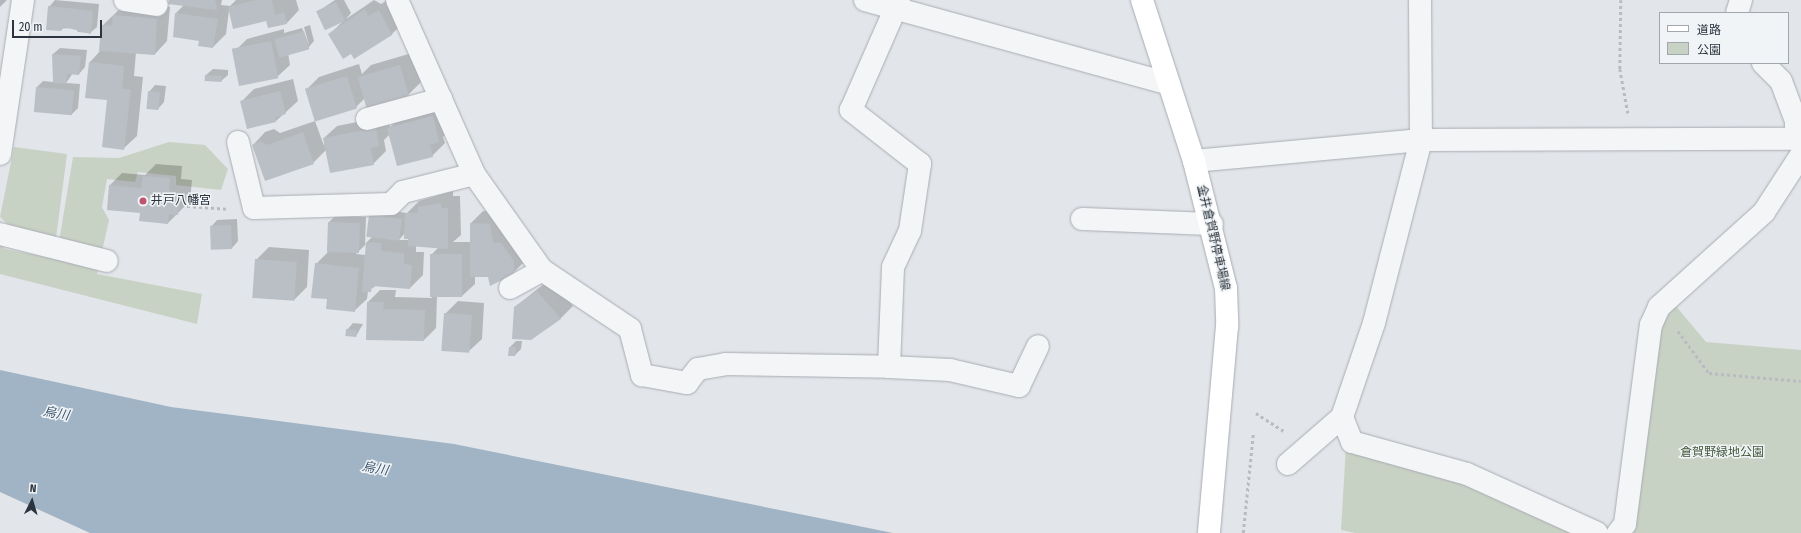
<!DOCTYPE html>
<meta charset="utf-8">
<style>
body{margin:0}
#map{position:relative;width:1801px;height:533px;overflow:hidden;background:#e2e5e9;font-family:"Fira Sans Condensed","Noto Sans JP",sans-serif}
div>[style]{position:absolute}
.green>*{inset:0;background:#c8d2c4}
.water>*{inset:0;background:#a1b4c5}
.shadow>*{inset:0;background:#0003}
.building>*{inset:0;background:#babfc5;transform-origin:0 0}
.path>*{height:2.5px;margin-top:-1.25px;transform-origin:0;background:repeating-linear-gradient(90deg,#b8bbc0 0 3px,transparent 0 6px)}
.roads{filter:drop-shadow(0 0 1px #a8acb3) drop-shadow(0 0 1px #a8acb3)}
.minor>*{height:22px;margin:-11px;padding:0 11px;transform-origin:11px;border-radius:11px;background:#f4f5f7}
.major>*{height:22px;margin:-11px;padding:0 11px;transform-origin:11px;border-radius:11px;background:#fff}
.dots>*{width:11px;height:11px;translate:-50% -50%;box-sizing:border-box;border:2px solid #f1f4f6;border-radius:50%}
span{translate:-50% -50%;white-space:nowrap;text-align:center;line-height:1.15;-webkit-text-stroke:3px #f1f4f6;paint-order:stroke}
.poi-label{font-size:12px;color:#2c343f}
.left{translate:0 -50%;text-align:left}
.street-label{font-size:12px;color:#2c343f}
.park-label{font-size:12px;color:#42593b}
.water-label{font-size:13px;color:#3a556e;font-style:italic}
.legend{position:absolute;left:1659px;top:12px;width:130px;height:52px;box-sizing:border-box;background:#f1f4f6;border:1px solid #a2a7ad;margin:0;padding:5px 7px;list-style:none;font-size:12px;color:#2c343f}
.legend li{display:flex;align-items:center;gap:8px;height:20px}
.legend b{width:20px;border:1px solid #a2a7ad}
.north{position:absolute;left:12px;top:481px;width:40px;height:40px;-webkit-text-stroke:3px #f1f4f6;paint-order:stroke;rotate:5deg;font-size:11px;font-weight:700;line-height:16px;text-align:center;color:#2c343f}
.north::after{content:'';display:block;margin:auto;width:14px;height:18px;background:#2c343f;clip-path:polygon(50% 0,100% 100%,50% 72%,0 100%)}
.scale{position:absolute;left:12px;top:20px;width:90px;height:18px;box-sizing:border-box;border:2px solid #2c343f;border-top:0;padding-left:5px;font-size:12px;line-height:14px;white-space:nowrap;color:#2c343f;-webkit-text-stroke:3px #f1f4f6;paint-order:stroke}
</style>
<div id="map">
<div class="green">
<i style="clip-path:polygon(169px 142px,205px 145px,228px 169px,221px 190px,176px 185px,176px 176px,138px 172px,135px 182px,107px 179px,102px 207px,109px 220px,97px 274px,202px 294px,197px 324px,0 274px,0 244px,5px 249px,51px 258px,59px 242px,73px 157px,119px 158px)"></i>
<i style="clip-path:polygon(14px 147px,67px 154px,56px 238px,11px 227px,0 217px)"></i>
<i style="clip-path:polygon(1675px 305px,1706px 342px,1801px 350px,1801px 533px,1626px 533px,1659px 329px)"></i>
<i style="clip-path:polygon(1346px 446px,1468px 483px,1585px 533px,1355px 533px,1341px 530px)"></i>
</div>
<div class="water">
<i style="clip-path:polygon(0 370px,171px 407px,454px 444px,893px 533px,90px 533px,0 492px)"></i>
</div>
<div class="shadow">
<i style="clip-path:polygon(0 0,7px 0,0 7px)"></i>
<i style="clip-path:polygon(55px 0,99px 4px,97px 27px,90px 33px,78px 32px,76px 28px,47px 29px,49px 7px)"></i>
<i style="clip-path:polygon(170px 0,222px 0,221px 5px,230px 6px,236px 0,296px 0,299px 10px,287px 23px,229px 10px,226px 34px,213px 47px,200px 40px,176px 13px,184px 5px)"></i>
<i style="clip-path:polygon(335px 0,344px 0,351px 13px,346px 19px,374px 0,381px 4px,388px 0,404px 22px,391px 35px,351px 52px,330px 34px,344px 20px,317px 12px)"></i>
<i style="clip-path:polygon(126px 3px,170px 7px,167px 41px,155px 54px,136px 52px,134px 76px,143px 77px,137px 136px,124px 148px,108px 99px,86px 97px,90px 62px,100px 51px,102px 26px)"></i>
<i style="clip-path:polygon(310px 25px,314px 41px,308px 48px,288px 53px,290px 65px,277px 77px,234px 52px,247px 39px,284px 29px,284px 33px,302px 28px,309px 45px,304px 27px)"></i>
<i style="clip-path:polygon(60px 48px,87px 50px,85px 67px,79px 74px,73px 73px,66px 83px,80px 84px,78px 108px,71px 115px,37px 87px,43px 81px,54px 82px,53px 54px)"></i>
<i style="clip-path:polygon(412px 53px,421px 82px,408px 95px,365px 98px,356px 107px,307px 89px,319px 77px,359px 64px,362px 74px,371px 65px)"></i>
<i style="clip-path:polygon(213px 69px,228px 70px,228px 75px,221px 81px,206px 75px)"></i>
<i style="clip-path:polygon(293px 79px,298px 101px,276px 121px,241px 102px,254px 89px)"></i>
<i style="clip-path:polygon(155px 85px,166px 86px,164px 102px,158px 109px,149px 92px)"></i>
<i style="clip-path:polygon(445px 104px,451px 129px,443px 137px,445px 143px,432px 156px,390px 134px,384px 140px,386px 151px,373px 164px,326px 150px,313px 163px,253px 145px,265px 132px,274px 129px,280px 133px,315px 121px,324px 146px,324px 138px,337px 126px,388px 116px,390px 127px,401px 116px)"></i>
<i style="clip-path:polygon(156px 164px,182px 166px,181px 179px,192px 180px,190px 201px,168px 223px,141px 212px,110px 185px,122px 173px,145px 175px)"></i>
<i style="clip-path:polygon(evenodd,453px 191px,453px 196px,460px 196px,461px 235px,453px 242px,471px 242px,471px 223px,483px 211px,502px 212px,526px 260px,513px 273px,475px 276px,475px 284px,462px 296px,437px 296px,436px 328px,424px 340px,368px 302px,380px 290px,396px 290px,395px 297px,432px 298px,431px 255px,439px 247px,416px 246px,416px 252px,424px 252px,423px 275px,410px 288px,377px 285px,368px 291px,367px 299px,354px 311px,328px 298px,316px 264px,328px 252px,329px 222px,335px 216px,366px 217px,365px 244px,372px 237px,370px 216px,377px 209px,407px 213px,419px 201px,453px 191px,405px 233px,412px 240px,399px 240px,405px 233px,453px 191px,366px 244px,366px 255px,356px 254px,366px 244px)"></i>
<i style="clip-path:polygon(237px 219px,238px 241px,232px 248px,211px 227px,217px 220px)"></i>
<i style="clip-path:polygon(269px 247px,309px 250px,307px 287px,294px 300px,256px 260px)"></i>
<i style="clip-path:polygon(550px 279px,573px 306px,560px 319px,515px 307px)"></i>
<i style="clip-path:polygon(458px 301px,484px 303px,482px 339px,469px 351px,445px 314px)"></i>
<i style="clip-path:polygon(353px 323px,363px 324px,356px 336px,347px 330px)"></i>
<i style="clip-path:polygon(516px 341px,522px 341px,521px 349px,515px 355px,510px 347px)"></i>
</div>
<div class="building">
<i style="clip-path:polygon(169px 0,215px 0,217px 10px,168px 4px)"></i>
<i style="clip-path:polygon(256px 0,272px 0,275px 15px,284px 12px,287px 24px,268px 28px,266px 21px,233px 29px,228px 7px)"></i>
<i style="left:336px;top:2px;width:21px;height:22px;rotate:65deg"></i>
<i style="clip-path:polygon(48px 6px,93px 11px,91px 34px,64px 27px,61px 31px,46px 30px)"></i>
<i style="clip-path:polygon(365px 9px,368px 16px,379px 10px,392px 35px,354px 59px,351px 54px,343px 59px,328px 34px)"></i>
<i style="clip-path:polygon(175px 13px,218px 19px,213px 48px,198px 46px,199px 41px,173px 37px)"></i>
<i style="clip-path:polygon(113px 15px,157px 19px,155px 55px,99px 51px,101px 25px,112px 26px)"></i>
<i style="left:304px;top:31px;width:19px;height:31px;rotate:74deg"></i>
<i style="left:271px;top:41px;width:38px;height:40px;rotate:79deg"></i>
<i style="clip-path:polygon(52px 54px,81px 56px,79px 75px,67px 74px,66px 84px,53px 83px)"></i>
<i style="clip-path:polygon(89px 62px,124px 66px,122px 89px,131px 89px,124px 150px,102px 147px,107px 100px,85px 98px)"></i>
<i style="left:400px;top:65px;width:32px;height:44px;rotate:74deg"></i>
<i style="left:205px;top:75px;width:17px;height:6px;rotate:3deg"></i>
<i style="left:347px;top:76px;width:34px;height:44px;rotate:73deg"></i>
<i style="left:36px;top:87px;width:38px;height:25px;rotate:5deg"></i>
<i style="left:148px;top:91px;width:12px;height:18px;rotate:5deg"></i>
<i style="clip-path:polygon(280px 91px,286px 114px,275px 117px,276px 122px,247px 129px,240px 101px)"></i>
<i style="clip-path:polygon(433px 116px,439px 142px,430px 145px,433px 157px,397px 166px,387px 128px)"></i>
<i style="clip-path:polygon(376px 128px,379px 146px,371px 148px,374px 165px,330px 173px,323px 138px)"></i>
<i style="clip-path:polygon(303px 132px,314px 164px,265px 181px,252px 145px,261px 141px,267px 145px)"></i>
<i style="clip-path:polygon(143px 176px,170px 178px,169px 191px,180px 193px,178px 215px,169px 214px,168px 224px,139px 221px,140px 213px,107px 210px,109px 185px,141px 188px)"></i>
<i style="clip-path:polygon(441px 203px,441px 208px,448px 208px,448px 249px,408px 246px,408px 239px,404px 239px,405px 213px,418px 213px,418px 207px)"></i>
<i style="left:369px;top:215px;width:33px;height:22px;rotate:7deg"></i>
<i style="left:328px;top:222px;width:32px;height:30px;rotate:2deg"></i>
<i style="clip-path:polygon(470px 223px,490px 224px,493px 243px,501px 243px,514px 261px,514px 274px,490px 286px,488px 277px,470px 277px)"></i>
<i style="left:231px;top:225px;width:24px;height:21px;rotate:88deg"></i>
<i style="clip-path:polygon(366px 242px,381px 243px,381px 251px,404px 253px,404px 264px,412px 265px,410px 289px,372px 286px,371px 292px,362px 292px)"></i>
<i style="left:462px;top:254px;width:43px;height:32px;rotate:90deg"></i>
<i style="left:255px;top:259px;width:42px;height:39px;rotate:4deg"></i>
<i style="clip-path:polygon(315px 263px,359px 268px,355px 312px,326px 309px,327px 299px,311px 298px)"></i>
<i style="clip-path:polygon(537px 291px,561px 319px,531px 340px,512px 339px,514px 307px)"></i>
<i style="clip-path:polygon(367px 302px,384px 302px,383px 309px,425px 310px,424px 341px,366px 340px)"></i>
<i style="left:444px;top:313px;width:28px;height:38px;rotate:4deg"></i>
<i style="left:346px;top:329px;width:11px;height:7px;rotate:5deg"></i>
<i style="clip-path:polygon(509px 347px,516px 347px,515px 356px,508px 356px)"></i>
</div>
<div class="path">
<i style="left:1621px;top:0;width:69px;rotate:90.8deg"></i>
<i style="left:1620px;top:69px;width:45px;rotate:79.7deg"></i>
<i style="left:187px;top:206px;width:39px;rotate:4deg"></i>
<i style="left:1678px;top:331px;width:52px;rotate:53.6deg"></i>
<i style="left:1709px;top:373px;width:92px;rotate:5deg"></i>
<i style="left:1256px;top:413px;width:35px;rotate:33deg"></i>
<i style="left:1243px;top:533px;width:100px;rotate:-84.2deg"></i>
</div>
<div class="roads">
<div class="minor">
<i style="left:125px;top:0;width:32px;rotate:9deg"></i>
<i style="left:397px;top:0;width:190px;rotate:66.1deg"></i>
<i style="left:474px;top:174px;width:118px;rotate:54.7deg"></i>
<i style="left:542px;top:270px;width:106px;rotate:33.8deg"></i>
<i style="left:630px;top:329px;width:48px;rotate:75.4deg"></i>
<i style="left:642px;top:375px;width:46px;rotate:10.1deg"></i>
<i style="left:687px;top:383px;width:18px;rotate:-52deg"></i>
<i style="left:698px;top:369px;width:27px;rotate:-10deg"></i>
<i style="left:725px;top:364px;width:164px;rotate:1deg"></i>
<i style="left:889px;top:367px;width:61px;rotate:2.8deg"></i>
<i style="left:950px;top:370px;width:71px;rotate:13.1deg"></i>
<i style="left:1019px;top:386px;width:44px;rotate:-64.6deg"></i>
<i style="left:865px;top:0;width:315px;rotate:15.4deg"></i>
<i style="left:1420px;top:0;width:140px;rotate:89.6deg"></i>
<i style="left:1421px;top:140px;width:189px;rotate:104.4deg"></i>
<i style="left:1374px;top:323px;width:99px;rotate:108.8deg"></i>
<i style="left:1342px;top:417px;width:27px;rotate:68deg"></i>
<i style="left:1352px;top:442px;width:119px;rotate:15.5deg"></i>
<i style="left:1467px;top:474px;width:143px;rotate:24.4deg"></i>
<i style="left:1737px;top:13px;width:14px;rotate:-73deg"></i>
<i style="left:1763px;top:63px;width:25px;rotate:45deg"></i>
<i style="left:1781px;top:81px;width:43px;rotate:69.4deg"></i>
<i style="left:1796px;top:121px;width:18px;rotate:90deg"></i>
<i style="left:367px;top:119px;width:77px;rotate:-15.1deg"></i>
<i style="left:238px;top:142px;width:68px;rotate:76.4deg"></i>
<i style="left:254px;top:208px;width:137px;rotate:-1.7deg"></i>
<i style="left:391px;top:204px;width:17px;rotate:-45deg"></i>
<i style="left:403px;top:192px;width:73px;rotate:-14.2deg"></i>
<i style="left:0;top:154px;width:156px;rotate:-81.5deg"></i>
<i style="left:1194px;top:161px;width:228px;rotate:-5.3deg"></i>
<i style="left:1421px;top:140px;width:380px;rotate:-0.2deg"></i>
<i style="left:1082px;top:219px;width:130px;rotate:2.2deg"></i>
<i style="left:0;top:234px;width:110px;rotate:14.2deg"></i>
<i style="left:510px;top:288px;width:37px;rotate:-29deg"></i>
<i style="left:889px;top:367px;width:100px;rotate:-87.7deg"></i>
<i style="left:893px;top:267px;width:40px;rotate:-65deg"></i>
<i style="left:910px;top:231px;width:68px;rotate:-81.5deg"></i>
<i style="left:920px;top:164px;width:88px;rotate:-142deg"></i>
<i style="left:851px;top:110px;width:120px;rotate:-66.4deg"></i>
<i style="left:1288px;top:464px;width:72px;rotate:-41deg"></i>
<i style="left:1618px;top:533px;width:11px;rotate:-52deg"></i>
<i style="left:1625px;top:524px;width:201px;rotate:-82.6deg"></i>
<i style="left:1651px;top:325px;width:20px;rotate:-66deg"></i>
<i style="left:1659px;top:307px;width:142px;rotate:-42.1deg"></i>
<i style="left:1764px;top:212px;width:68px;rotate:-57deg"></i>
</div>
<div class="major">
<i style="left:1142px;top:0;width:169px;rotate:72.1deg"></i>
<i style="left:1194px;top:161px;width:131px;rotate:75.9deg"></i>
<i style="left:1226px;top:288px;width:38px;rotate:88deg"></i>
<i style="left:1227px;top:326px;width:208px;rotate:95deg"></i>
</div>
</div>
<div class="dots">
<i style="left:143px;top:201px;background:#bf556c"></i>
</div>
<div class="poi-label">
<span class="left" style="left:151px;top:201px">井戸八幡宮</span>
</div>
<div class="street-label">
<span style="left:1213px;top:238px;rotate:77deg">金井倉賀野停車場線</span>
</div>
<div class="park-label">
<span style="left:1722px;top:453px">倉賀野緑地公園</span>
</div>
<div class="water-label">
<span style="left:56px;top:414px;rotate:10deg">烏川</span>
<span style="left:375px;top:469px;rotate:10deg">烏川</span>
</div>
<ul class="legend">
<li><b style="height:5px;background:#fff"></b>道路</li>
<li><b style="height:11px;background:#c8d2c4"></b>公園</li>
</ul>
<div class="north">N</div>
<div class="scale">20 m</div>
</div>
